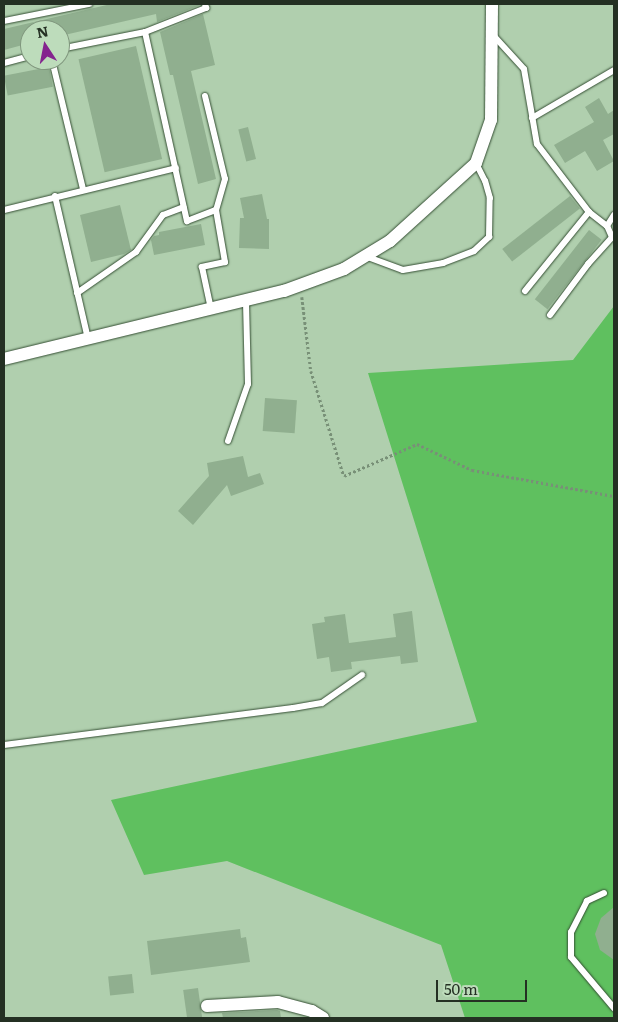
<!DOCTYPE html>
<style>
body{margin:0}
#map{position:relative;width:618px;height:1022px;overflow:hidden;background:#b0cfae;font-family:Literata,serif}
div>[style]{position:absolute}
.green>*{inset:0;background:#5fc05f}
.building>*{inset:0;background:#90af8f;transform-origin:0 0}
.path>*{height:2.5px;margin-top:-1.25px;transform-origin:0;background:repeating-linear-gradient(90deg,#789077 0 2.5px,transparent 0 5px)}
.roads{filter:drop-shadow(0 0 1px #344e33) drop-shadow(0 0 1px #344e33)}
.service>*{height:6px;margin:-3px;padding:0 3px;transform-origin:3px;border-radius:3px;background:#fff}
.minor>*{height:12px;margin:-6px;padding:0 6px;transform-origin:6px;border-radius:6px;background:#fff}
span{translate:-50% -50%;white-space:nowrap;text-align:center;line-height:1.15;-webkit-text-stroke:4px #bddcbb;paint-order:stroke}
.frame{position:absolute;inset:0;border:5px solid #243023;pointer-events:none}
.north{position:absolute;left:20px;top:20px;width:50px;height:50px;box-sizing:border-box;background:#bddcbb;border:1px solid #80977e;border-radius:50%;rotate:349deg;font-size:14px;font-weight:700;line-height:20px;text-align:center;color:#243023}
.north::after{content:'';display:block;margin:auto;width:18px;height:22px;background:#84248e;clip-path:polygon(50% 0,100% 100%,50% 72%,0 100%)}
.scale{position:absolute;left:436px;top:980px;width:91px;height:22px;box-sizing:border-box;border:2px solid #243023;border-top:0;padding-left:6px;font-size:15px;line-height:18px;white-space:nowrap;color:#243023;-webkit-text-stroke:4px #bddcbb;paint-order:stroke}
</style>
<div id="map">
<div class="green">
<i style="clip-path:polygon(614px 306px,614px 1018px,465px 1018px,441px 945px,227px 861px,144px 875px,111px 800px,477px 722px,368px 373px,573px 360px)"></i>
</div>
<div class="building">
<i style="clip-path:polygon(111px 4px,200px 5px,157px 22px,156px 14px,60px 36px,60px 30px,30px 30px,30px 43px,4px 50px,4px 29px)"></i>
<i style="clip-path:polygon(203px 14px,215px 65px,191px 71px,216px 179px,198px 184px,173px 75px,170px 75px,160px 32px)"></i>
<i style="left:136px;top:46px;width:116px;height:59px;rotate:77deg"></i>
<i style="left:49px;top:67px;width:20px;height:46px;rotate:79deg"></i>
<i style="clip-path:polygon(599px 98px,608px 114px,614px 110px,614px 134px,603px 140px,614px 161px,597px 171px,585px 151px,565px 163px,554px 145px,594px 122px,585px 107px)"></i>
<i style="left:248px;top:127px;width:33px;height:10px;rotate:76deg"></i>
<i style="clip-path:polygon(262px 194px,267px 219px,269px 219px,269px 249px,239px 248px,240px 218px,244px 218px,240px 198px)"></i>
<i style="left:570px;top:196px;width:16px;height:86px;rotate:52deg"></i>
<i style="clip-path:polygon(120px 205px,131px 250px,124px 254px,91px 262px,80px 215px)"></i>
<i style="clip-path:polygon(201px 224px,205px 245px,154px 255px,151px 240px,154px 236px,159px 235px,159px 232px)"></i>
<i style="left:589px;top:230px;width:16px;height:88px;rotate:38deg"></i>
<i style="left:265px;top:398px;width:32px;height:33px;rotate:4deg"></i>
<i style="clip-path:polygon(243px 456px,248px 477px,260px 473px,264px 484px,231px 496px,227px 485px,193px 525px,178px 511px,209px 476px,207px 463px)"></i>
<i style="clip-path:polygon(412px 611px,418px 662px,401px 664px,400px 656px,351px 662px,352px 669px,331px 672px,329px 657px,317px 659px,312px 624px,325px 622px,324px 617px,345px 614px,349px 643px,396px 637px,393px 614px)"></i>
<i style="clip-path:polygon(614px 907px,614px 960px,600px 950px,595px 934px,601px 918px)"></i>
<i style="clip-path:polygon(240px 929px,241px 938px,246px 937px,250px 962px,151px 975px,147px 941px)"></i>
<i style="left:132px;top:974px;width:19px;height:24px;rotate:84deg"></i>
<i style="left:198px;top:988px;width:30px;height:15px;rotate:82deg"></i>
<i style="clip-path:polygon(277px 1010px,280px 1011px,281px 1018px,223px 1018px,222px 1013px)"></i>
</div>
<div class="path">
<i style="left:302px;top:297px;width:75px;rotate:83.1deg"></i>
<i style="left:311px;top:371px;width:110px;rotate:72.6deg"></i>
<i style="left:344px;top:476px;width:80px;rotate:-23.7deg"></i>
<i style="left:417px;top:444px;width:61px;rotate:25.3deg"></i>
<i style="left:472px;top:470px;width:144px;rotate:10.4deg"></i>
</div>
<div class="roads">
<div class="service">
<i style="left:4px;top:21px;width:87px;rotate:-11.3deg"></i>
<i style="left:145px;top:32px;width:194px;rotate:77.5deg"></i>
<i style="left:187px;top:221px;width:31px;rotate:-21deg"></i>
<i style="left:216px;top:210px;width:53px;rotate:80.2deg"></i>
<i style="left:225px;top:262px;width:24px;rotate:168deg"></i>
<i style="left:202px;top:267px;width:43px;rotate:77.9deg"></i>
<i style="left:493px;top:35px;width:46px;rotate:47.6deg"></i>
<i style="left:524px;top:69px;width:76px;rotate:80.2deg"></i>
<i style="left:537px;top:144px;width:86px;rotate:52.6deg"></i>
<i style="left:589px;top:212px;width:23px;rotate:38deg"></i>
<i style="left:607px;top:226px;width:13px;rotate:-58deg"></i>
<i style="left:60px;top:49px;width:87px;rotate:-11.3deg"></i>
<i style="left:145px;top:32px;width:66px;rotate:-21.5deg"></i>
<i style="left:206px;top:8px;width:4px;rotate:-104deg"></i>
<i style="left:52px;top:60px;width:133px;rotate:76.5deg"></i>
<i style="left:4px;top:63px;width:27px;rotate:-15deg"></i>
<i style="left:205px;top:96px;width:85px;rotate:76.5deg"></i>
<i style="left:225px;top:179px;width:32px;rotate:106deg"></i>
<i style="left:532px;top:118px;width:95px;rotate:-30.3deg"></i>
<i style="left:55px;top:196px;width:147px;rotate:77deg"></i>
<i style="left:4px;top:210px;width:177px;rotate:-13.7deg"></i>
<i style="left:365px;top:256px;width:40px;rotate:20.2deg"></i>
<i style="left:403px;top:270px;width:41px;rotate:-9.9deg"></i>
<i style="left:443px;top:263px;width:33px;rotate:-21deg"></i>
<i style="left:474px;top:251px;width:21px;rotate:-43deg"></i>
<i style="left:489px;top:237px;width:39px;rotate:-89deg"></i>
<i style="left:490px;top:198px;width:18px;rotate:-106deg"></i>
<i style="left:485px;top:181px;width:20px;rotate:-117deg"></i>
<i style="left:525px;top:291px;width:102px;rotate:-51deg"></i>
<i style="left:77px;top:293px;width:72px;rotate:-34.8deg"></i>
<i style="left:136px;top:252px;width:46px;rotate:-53.9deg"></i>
<i style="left:163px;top:215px;width:22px;rotate:-21deg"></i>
<i style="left:550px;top:315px;width:64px;rotate:-53.3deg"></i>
<i style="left:588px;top:264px;width:36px;rotate:-48deg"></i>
<i style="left:612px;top:237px;width:12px;rotate:-114deg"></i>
<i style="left:228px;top:441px;width:60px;rotate:-70.7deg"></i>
<i style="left:248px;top:384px;width:84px;rotate:-91.4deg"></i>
<i style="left:4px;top:745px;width:291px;rotate:-7.3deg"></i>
<i style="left:293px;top:708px;width:29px;rotate:-10deg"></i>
<i style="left:322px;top:703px;width:49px;rotate:-35deg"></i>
<i style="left:604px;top:893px;width:19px;rotate:155deg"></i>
<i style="left:587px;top:901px;width:35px;rotate:117deg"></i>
<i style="left:571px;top:932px;width:25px;rotate:90deg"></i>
<i style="left:571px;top:957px;width:67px;rotate:49.9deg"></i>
</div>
<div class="minor">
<i style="left:4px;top:359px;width:288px;rotate:-13.7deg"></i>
<i style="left:284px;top:291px;width:64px;rotate:-20.1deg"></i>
<i style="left:344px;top:269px;width:54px;rotate:-31.3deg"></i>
<i style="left:390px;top:241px;width:116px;rotate:-42.2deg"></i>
<i style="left:476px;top:163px;width:46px;rotate:-70.8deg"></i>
<i style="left:491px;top:120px;width:116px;rotate:-89.5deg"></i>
<i style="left:207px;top:1006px;width:71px;rotate:-3.2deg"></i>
<i style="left:278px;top:1002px;width:35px;rotate:15deg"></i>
<i style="left:312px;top:1011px;width:13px;rotate:32deg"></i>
</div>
</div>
<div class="frame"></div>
<div class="north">N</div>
<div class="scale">50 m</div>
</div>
